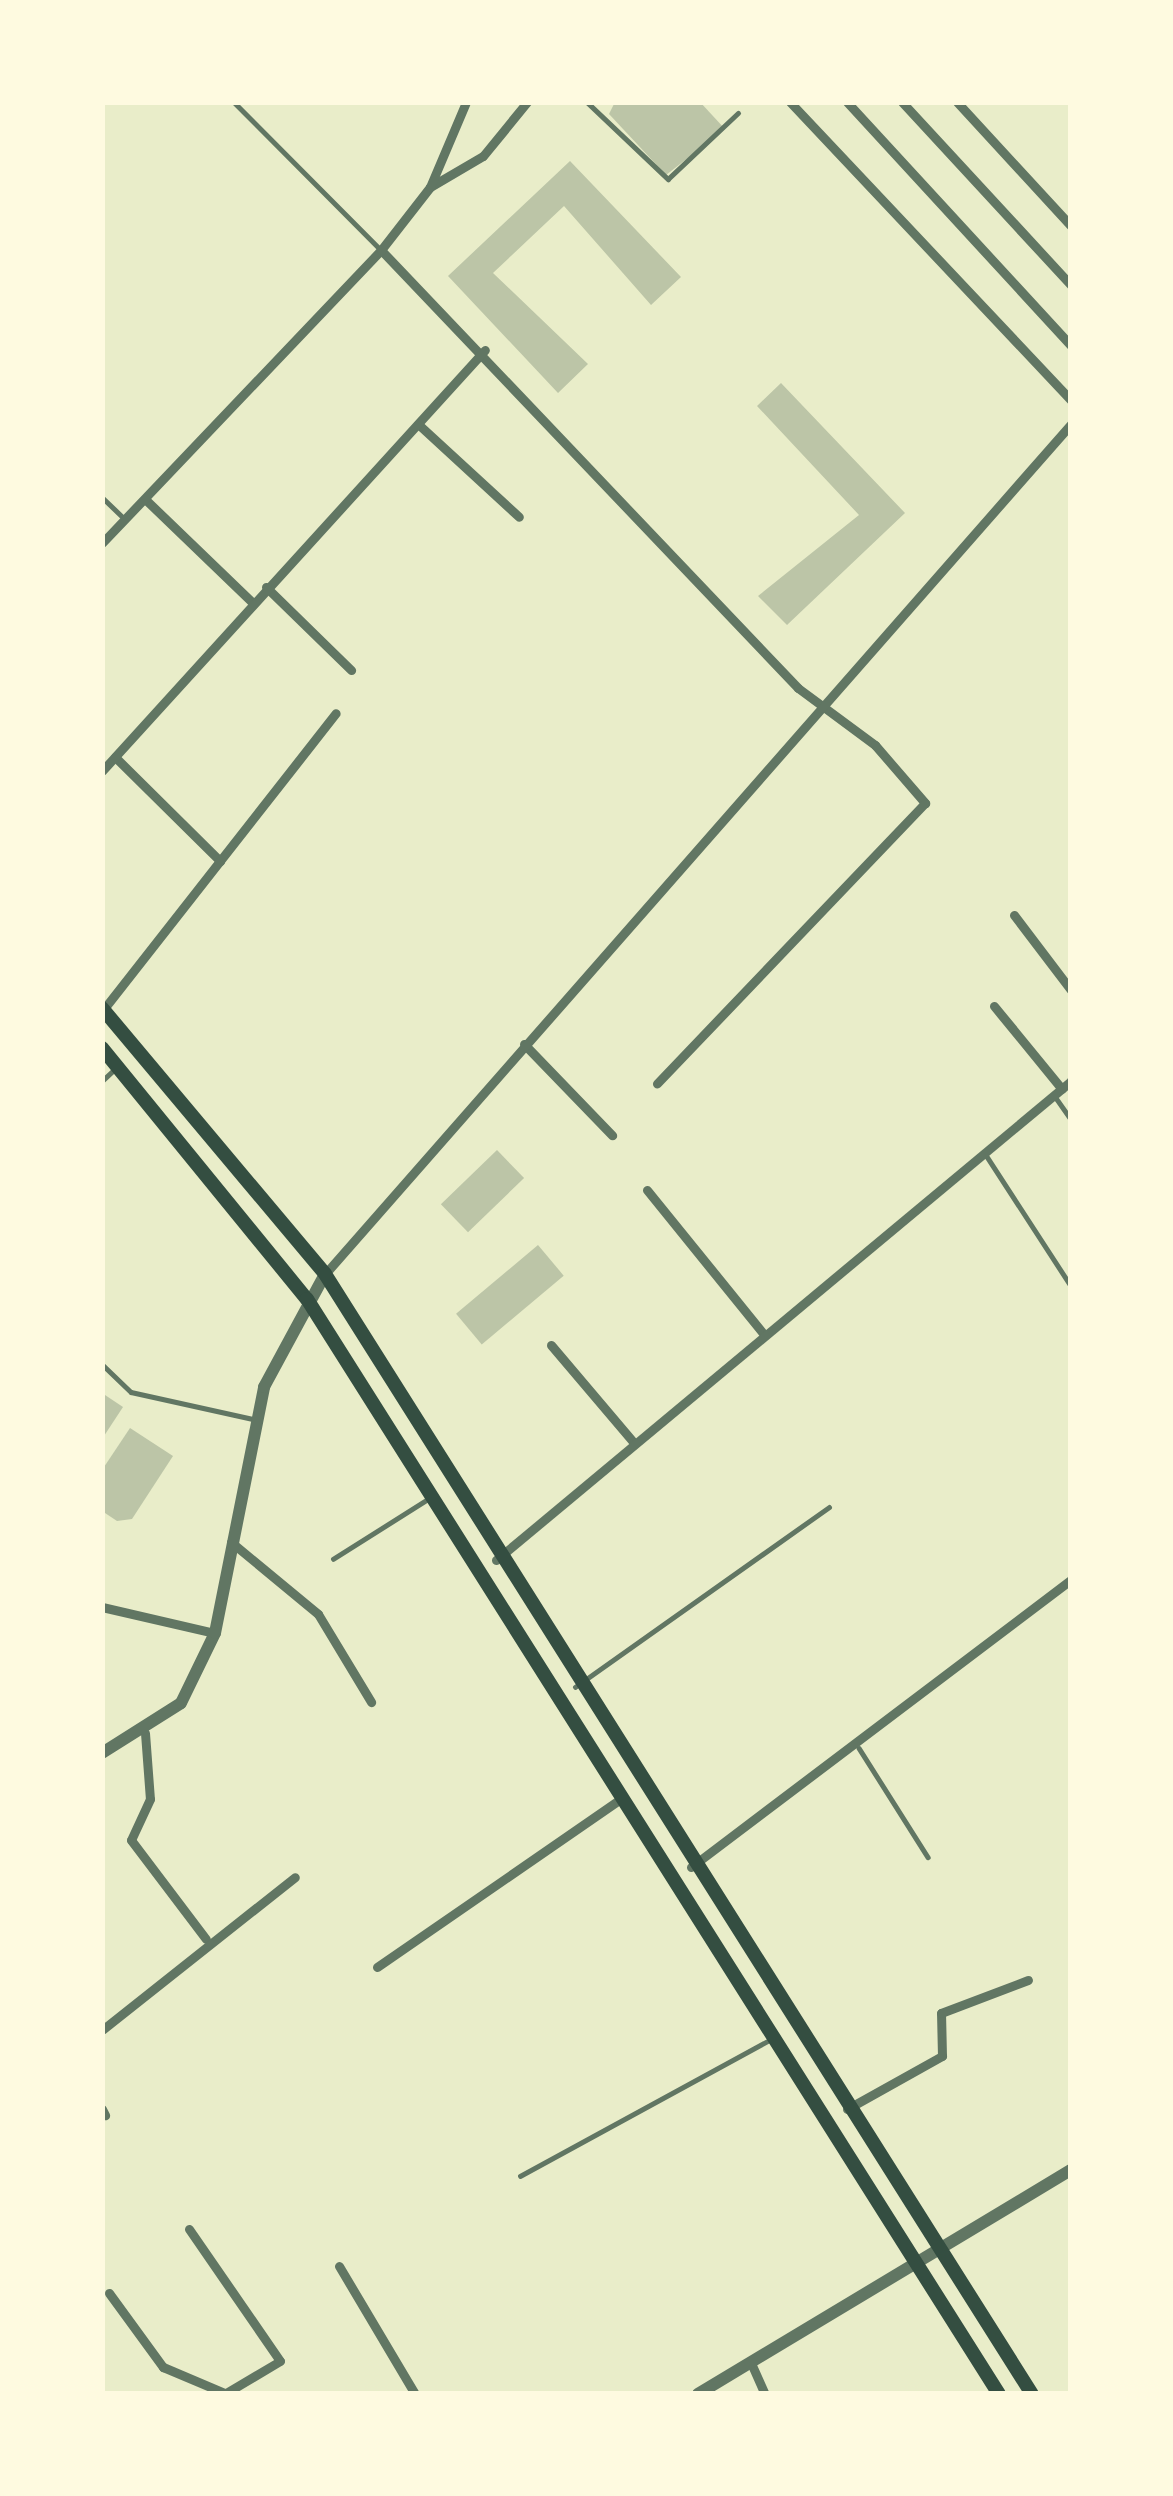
<!DOCTYPE html>
<style>
body{margin:0}
#map{position:relative;width:1173px;height:2496px;overflow:hidden;background:#e9edc9;font-family:"DejaVu Sans",sans-serif}
div>[style]{position:absolute}
.building>*{inset:0;background:#bcc5a7;transform-origin:0 0}
.service>*{height:4.5px;margin:-2.25px;padding:0 2.25px;transform-origin:2.25px;border-radius:2.25px;background:#617663}
.minor>*{height:9px;margin:-4.5px;padding:0 4.5px;transform-origin:4.5px;border-radius:4.5px;background:#617663}
.tertiary>*{height:12px;margin:-6px;padding:0 6px;transform-origin:6px;border-radius:6px;background:#617663}
.secondary>*{height:14px;margin:-7px;padding:0 7px;transform-origin:7px;border-radius:7px;background:#344e41}
span{translate:-50% -50%;white-space:nowrap;text-align:center;line-height:1.15;-webkit-text-stroke:9px #fefae0;paint-order:stroke}
.frame{position:absolute;inset:0;border:105px solid #fefae0;pointer-events:none}
</style>
<div id="map">
<div class="building">
<i style="clip-path:polygon(615px 102px,700px 102px,725px 129px,666px 175px,609px 114px)"></i>
<i style="clip-path:polygon(570px 161px,681px 277px,651px 305px,564px 206px,493px 273px,588px 364px,558px 393px,448px 276px)"></i>
<i style="clip-path:polygon(781px 383px,905px 513px,787px 625px,758px 596px,859px 515px,757px 406px)"></i>
<i style="left:497px;top:1150px;width:39px;height:78px;rotate:46deg"></i>
<i style="left:538px;top:1245px;width:40px;height:107px;rotate:50deg"></i>
<i style="clip-path:polygon(102px 1393px,123px 1407px,102px 1439px)"></i>
<i style="clip-path:polygon(130px 1428px,173px 1456px,132px 1519px,117px 1521px,102px 1511px,102px 1470px)"></i>
</div>
<div class="service">
<i style="left:234px;top:102px;width:209px;rotate:45.2deg"></i>
<i style="left:587px;top:102px;width:112px;rotate:43.5deg"></i>
<i style="left:668px;top:179px;width:96px;rotate:-43.3deg"></i>
<i style="left:102px;top:497px;width:28px;rotate:44deg"></i>
<i style="left:102px;top:1081px;width:16px;rotate:-43deg"></i>
<i style="left:1054px;top:1095px;width:29px;rotate:55deg"></i>
<i style="left:986px;top:1155px;width:156px;rotate:57deg"></i>
<i style="left:102px;top:1364px;width:40px;rotate:44deg"></i>
<i style="left:131px;top:1392px;width:129px;rotate:12.5deg"></i>
<i style="left:333px;top:1559px;width:112px;rotate:-32.3deg"></i>
<i style="left:575px;top:1687px;width:311px;rotate:-35.3deg"></i>
<i style="left:859px;top:1748px;width:129px;rotate:57.7deg"></i>
<i style="left:520px;top:2176px;width:286px;rotate:-28.6deg"></i>
</div>
<div class="minor">
<i style="left:790px;top:102px;width:410px;rotate:46.7deg"></i>
<i style="left:847px;top:102px;width:331px;rotate:47.4deg"></i>
<i style="left:902px;top:102px;width:249px;rotate:47.3deg"></i>
<i style="left:957px;top:102px;width:168px;rotate:47.4deg"></i>
<i style="left:430px;top:187px;width:61px;rotate:-30.3deg"></i>
<i style="left:483px;top:156px;width:70px;rotate:-50.8deg"></i>
<i style="left:381px;top:250px;width:605px;rotate:46.41deg"></i>
<i style="left:798px;top:688px;width:96px;rotate:36.5deg"></i>
<i style="left:875px;top:745px;width:77px;rotate:49.2deg"></i>
<i style="left:925px;top:803px;width:388px;rotate:133.7deg"></i>
<i style="left:418px;top:424px;width:137px;rotate:42.6deg"></i>
<i style="left:147px;top:501px;width:147px;rotate:43.9deg"></i>
<i style="left:102px;top:543px;width:405px;rotate:-46.4deg"></i>
<i style="left:381px;top:250px;width:80px;rotate:-52.1deg"></i>
<i style="left:430px;top:187px;width:92px;rotate:-67deg"></i>
<i style="left:266px;top:587px;width:119px;rotate:44.3deg"></i>
<i style="left:115px;top:757px;width:148px;rotate:44.7deg"></i>
<i style="left:102px;top:771px;width:569px;rotate:-47.71deg"></i>
<i style="left:1014px;top:915px;width:94px;rotate:52.8deg"></i>
<i style="left:994px;top:1006px;width:107px;rotate:50.7deg"></i>
<i style="left:103px;top:1010px;width:377px;rotate:-51.9deg"></i>
<i style="left:524px;top:1044px;width:127px;rotate:46deg"></i>
<i style="left:647px;top:1190px;width:184px;rotate:51deg"></i>
<i style="left:325px;top:1274px;width:1131px;rotate:-48.73deg"></i>
<i style="left:551px;top:1345px;width:128px;rotate:49.7deg"></i>
<i style="left:231px;top:1542px;width:113px;rotate:39.6deg"></i>
<i style="left:318px;top:1614px;width:103px;rotate:58.9deg"></i>
<i style="left:496px;top:1560px;width:748px;rotate:-39.8deg"></i>
<i style="left:102px;top:1607px;width:116px;rotate:13deg"></i>
<i style="left:145px;top:1733px;width:66px;rotate:85.7deg"></i>
<i style="left:150px;top:1799px;width:45px;rotate:114.9deg"></i>
<i style="left:131px;top:1840px;width:124px;rotate:52.9deg"></i>
<i style="left:691px;top:1867px;width:476px;rotate:-37.1deg"></i>
<i style="left:377px;top:1967px;width:294px;rotate:-34.6deg"></i>
<i style="left:102px;top:2030px;width:246px;rotate:-38.4deg"></i>
<i style="left:102px;top:2109px;width:7px;rotate:63deg"></i>
<i style="left:847px;top:2109px;width:109px;rotate:-29.2deg"></i>
<i style="left:942px;top:2056px;width:43px;rotate:-91.3deg"></i>
<i style="left:941px;top:2013px;width:93px;rotate:-20.8deg"></i>
<i style="left:189px;top:2229px;width:160px;rotate:55.4deg"></i>
<i style="left:280px;top:2361px;width:63px;rotate:149.3deg"></i>
<i style="left:339px;top:2266px;width:149px;rotate:59.3deg"></i>
<i style="left:109px;top:2293px;width:92px;rotate:53.9deg"></i>
<i style="left:163px;top:2367px;width:69px;rotate:22.9deg"></i>
<i style="left:751px;top:2363px;width:34px;rotate:66deg"></i>
</div>
<div class="tertiary">
<i style="left:102px;top:1753px;width:93px;rotate:-32.3deg"></i>
<i style="left:181px;top:1703px;width:78px;rotate:-64.1deg"></i>
<i style="left:215px;top:1633px;width:251px;rotate:-78.7deg"></i>
<i style="left:264px;top:1387px;width:128px;rotate:-61.6deg"></i>
<i style="left:698px;top:2394px;width:435px;rotate:-31deg"></i>
</div>
<div class="secondary">
<i style="left:102px;top:1008px;width:347px;rotate:50deg"></i>
<i style="left:325px;top:1274px;width:1324px;rotate:57.74deg"></i>
<i style="left:102px;top:1048px;width:324px;rotate:50.8deg"></i>
<i style="left:307px;top:1299px;width:1295px;rotate:57.71deg"></i>
</div>
<div class="frame"></div>
</div>
